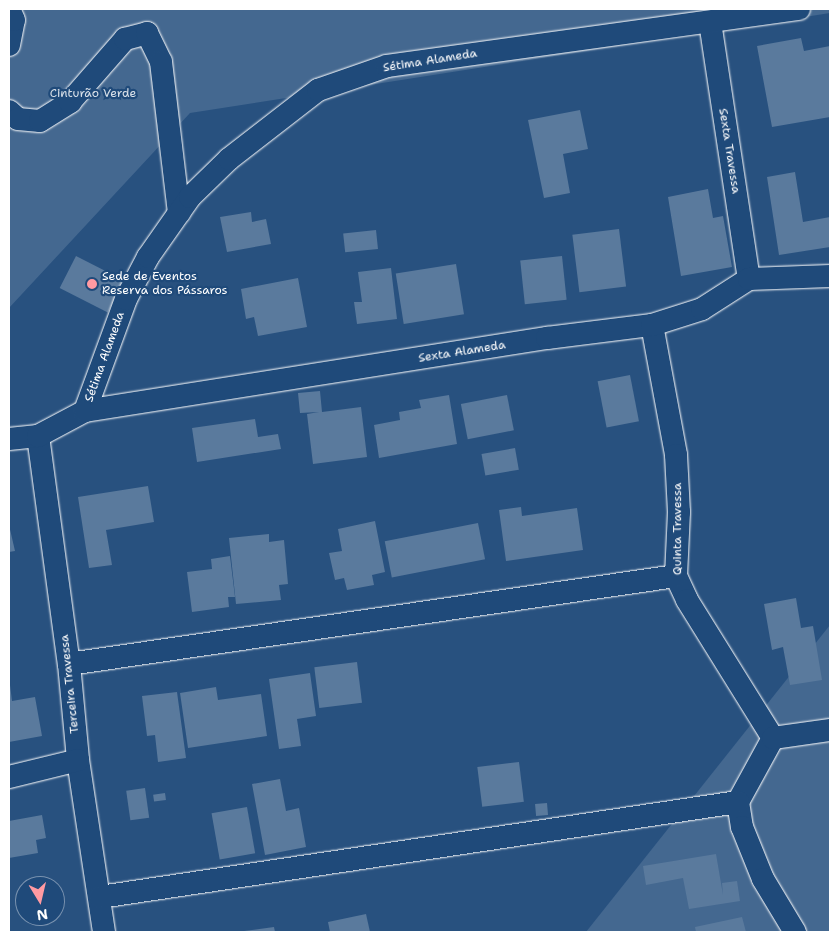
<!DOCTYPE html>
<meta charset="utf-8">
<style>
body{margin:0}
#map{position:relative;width:839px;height:941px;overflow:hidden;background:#28517f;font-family:"Shantell Sans",sans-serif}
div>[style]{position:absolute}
.green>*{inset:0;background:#446890}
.building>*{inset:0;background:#5a7a9d;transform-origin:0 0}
.roads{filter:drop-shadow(0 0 1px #fff) drop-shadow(0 0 1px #fff)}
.minor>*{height:22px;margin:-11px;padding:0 11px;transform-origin:11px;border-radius:11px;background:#1f4a7a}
.dots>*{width:14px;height:14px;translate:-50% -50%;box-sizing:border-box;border:2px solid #1f4a7a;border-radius:50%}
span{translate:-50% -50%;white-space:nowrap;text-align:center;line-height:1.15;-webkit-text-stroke:4.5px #1f4a7a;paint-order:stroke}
.street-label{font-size:12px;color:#fff}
.park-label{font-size:12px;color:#dae1e9}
.poi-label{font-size:12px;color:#fff}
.left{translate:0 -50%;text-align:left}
.frame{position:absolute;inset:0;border:10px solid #fff;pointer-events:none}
.north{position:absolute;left:15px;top:876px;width:50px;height:50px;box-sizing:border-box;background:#1f4a7a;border:1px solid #7992af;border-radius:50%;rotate:171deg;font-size:14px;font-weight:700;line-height:20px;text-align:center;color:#fff}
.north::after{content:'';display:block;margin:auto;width:18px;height:22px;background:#ff9aa2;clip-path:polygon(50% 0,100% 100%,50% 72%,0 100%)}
</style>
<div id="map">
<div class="green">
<i style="clip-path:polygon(9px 9px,830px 9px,830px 13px,190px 113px,9px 308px)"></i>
<i style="clip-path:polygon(830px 625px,830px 932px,586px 932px)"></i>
</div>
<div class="building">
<i style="clip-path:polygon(801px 38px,804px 51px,830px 46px,830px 117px,772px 127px,757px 46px)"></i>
<i style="clip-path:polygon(580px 110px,588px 149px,563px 154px,570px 193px,544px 198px,528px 120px)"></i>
<i style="clip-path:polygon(795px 172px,803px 222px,830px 217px,830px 247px,779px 255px,767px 177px)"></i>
<i style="clip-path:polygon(708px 189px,713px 218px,723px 216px,732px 267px,681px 276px,668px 197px)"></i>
<i style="clip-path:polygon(251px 212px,252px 222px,266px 219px,271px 244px,227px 252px,220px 217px)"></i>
<i style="left:619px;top:229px;width:58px;height:47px;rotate:83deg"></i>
<i style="left:376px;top:230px;width:19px;height:33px;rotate:84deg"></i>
<i style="left:76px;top:256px;width:54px;height:36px;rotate:27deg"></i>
<i style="left:562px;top:256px;width:44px;height:42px;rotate:84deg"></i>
<i style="left:456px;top:264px;width:51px;height:61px;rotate:81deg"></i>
<i style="clip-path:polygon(391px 268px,397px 319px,357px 324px,354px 302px,362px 302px,358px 272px)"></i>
<i style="clip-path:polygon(298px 278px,307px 327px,258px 336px,254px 317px,246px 319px,241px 289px)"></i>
<i style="left:630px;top:375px;width:47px;height:33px;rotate:79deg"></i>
<i style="clip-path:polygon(320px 391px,322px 412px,361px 407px,367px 457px,313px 464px,307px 414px,319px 412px,300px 413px,298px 393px)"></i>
<i style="clip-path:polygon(449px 395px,457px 444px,379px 458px,374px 425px,400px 420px,399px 412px,421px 408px,419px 400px)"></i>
<i style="left:507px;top:395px;width:36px;height:47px;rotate:79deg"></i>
<i style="clip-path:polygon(255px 419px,258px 437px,278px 434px,281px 449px,197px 462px,192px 428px)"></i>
<i style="left:515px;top:448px;width:22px;height:34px;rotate:80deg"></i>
<i style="clip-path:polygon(148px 486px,154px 522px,106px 530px,112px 565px,89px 568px,78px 497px)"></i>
<i style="clip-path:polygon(521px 507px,522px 516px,577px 508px,583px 550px,506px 561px,499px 510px)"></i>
<i style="clip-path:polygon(375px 521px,385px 572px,372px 575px,374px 585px,347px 590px,344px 578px,335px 580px,329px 553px,342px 551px,338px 529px)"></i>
<i style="left:478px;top:523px;width:37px;height:95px;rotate:79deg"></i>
<i style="clip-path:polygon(9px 525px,15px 551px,9px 552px)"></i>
<i style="clip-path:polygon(269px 534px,269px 542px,284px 540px,288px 584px,279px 585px,281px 600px,236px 604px,229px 538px)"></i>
<i style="clip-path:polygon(230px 556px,235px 597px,228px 597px,229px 607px,192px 612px,187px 572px,212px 569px,211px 559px)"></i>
<i style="clip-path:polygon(796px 598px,801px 628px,813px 626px,822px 680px,790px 685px,783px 647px,772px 650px,764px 604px)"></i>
<i style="left:357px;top:662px;width:41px;height:43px;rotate:83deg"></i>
<i style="clip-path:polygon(310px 673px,316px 716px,297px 719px,301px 746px,279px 749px,269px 679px)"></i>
<i style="clip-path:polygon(10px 685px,12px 701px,35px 697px,42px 736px,9px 742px)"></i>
<i style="clip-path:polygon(216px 687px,218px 700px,261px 694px,267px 736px,188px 748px,180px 693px)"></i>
<i style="clip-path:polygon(177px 692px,186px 758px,158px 762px,155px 735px,147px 736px,142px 696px)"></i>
<i style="left:519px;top:762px;width:40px;height:42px;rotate:83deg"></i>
<i style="clip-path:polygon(280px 779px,286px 811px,299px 808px,306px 847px,265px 855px,252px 784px)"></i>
<i style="left:145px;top:788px;width:30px;height:19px;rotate:82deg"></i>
<i style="left:165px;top:793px;width:7px;height:12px;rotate:82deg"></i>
<i style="left:547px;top:803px;width:12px;height:12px;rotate:85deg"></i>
<i style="left:247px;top:807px;width:47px;height:36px;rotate:80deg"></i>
<i style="clip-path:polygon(42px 815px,46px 838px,36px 840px,38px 853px,9px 858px,9px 821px)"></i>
<i style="clip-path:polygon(716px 854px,723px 895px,722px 883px,737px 881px,740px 901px,689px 909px,683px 878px,646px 885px,643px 866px)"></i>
<i style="clip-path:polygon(366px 914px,370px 932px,330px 932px,328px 922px)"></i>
<i style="clip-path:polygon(742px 917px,746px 932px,696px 932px,695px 927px)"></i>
<i style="clip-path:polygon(274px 927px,275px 932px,244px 932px,244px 931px)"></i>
</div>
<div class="roads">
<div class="minor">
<i style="left:710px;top:22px;width:260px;rotate:81.4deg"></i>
<i style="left:9px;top:45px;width:25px;rotate:-79deg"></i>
<i style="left:14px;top:20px;width:12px;rotate:-114deg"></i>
<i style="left:9px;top:111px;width:12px;rotate:42deg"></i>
<i style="left:18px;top:119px;width:22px;rotate:5deg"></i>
<i style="left:40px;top:121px;width:36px;rotate:-32deg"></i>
<i style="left:70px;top:102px;width:84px;rotate:-48.9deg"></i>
<i style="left:125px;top:39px;width:23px;rotate:-15deg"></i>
<i style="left:147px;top:33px;width:32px;rotate:64deg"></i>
<i style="left:161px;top:62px;width:152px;rotate:83.2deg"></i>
<i style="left:652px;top:325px;width:132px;rotate:79.5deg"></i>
<i style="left:676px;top:455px;width:57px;rotate:87deg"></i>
<i style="left:679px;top:512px;width:64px;rotate:92.7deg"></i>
<i style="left:676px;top:576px;width:26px;rotate:65deg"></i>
<i style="left:687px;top:600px;width:163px;rotate:58.1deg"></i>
<i style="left:85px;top:411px;width:119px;rotate:-69.9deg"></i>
<i style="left:126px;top:299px;width:47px;rotate:-62.4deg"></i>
<i style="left:148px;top:257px;width:73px;rotate:-55deg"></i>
<i style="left:190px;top:197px;width:54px;rotate:-44.3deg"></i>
<i style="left:229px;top:159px;width:113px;rotate:-37.8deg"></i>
<i style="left:318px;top:90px;width:73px;rotate:-19.2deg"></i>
<i style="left:387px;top:66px;width:416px;rotate:-7.9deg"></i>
<i style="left:38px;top:436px;width:230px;rotate:82.3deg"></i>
<i style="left:69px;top:664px;width:96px;rotate:84.6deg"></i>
<i style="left:78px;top:760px;width:174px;rotate:81.4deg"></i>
<i style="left:9px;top:439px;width:29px;rotate:-6deg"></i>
<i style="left:38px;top:436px;width:53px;rotate:-28deg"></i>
<i style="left:85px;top:411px;width:468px;rotate:-9deg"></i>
<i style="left:547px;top:338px;width:106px;rotate:-7.1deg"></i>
<i style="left:652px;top:325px;width:52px;rotate:-17.7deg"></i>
<i style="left:702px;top:309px;width:56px;rotate:-32.6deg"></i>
<i style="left:749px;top:279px;width:81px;rotate:-2.1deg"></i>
<i style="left:69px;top:664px;width:613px;rotate:-8.25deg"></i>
<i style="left:773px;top:738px;width:73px;rotate:118.7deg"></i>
<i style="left:738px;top:802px;width:25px;rotate:81deg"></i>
<i style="left:742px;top:827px;width:56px;rotate:68deg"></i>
<i style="left:763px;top:879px;width:62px;rotate:58.9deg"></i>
<i style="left:773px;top:738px;width:58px;rotate:-8deg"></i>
<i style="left:9px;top:777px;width:71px;rotate:-13.8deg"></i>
<i style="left:100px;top:897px;width:645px;rotate:-8.47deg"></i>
</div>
</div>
<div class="dots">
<i style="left:92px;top:284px;background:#ff9aa2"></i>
</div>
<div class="street-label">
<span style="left:430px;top:61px;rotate:-9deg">Sétima Alameda</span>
<span style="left:729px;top:151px;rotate:81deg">Sexta Travessa</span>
<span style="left:462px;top:352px;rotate:-9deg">Sexta Alameda</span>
<span style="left:105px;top:357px;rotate:-70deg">Sétima Alameda</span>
<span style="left:678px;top:529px;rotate:-90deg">Quinta Travessa</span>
<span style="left:70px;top:684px;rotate:-96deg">Terceira Travessa</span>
</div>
<div class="park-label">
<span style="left:93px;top:94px">Cinturão Verde</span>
</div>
<div class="poi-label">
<span class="left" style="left:102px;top:284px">Sede de Eventos<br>Reserva dos Pássaros</span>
</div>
<div class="frame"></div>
<div class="north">N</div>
</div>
